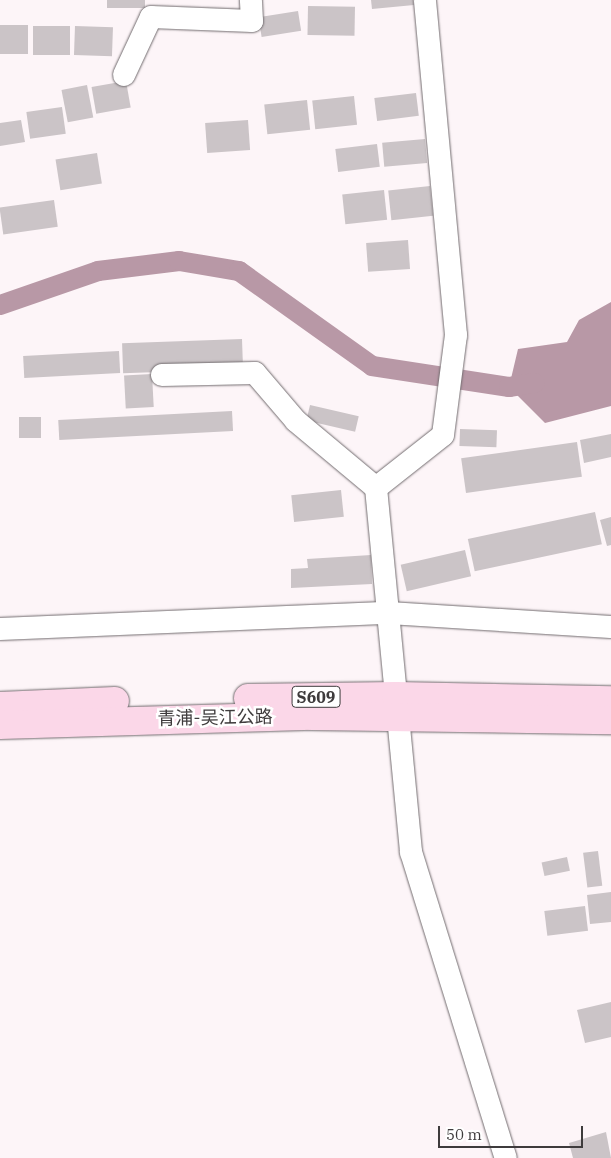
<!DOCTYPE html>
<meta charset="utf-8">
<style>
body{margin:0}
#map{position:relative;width:611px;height:1158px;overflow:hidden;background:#fdf5f8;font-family:"IBM Plex Serif","Noto Sans SC",serif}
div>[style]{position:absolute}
.water>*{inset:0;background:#b898a6}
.canal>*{height:20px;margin:-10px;padding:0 10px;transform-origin:10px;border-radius:10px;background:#b898a6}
.building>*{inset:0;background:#cbc4c7;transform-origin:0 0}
.roads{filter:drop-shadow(0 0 1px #726c6f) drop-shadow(0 0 1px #726c6f)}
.street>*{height:22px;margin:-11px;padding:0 11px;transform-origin:11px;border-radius:11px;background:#fff}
.primary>*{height:28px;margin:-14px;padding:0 14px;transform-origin:14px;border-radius:14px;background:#fbd7e8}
span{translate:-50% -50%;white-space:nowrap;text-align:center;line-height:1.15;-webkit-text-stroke:5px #fff;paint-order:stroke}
.shield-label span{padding:1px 4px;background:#fff;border:1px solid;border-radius:4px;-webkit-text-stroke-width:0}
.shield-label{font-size:16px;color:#3e3b3c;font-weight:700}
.street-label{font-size:18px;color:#3e3b3c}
.scale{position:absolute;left:438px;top:1126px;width:145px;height:22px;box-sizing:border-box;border:2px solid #3e3b3c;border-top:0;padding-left:6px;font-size:15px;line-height:18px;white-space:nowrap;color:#3e3b3c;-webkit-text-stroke:4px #fff;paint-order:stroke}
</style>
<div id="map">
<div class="water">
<i style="clip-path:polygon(611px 302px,611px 406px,545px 423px,509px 387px,518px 349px,567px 342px,579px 320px)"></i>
</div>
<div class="canal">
<i style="left:0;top:305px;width:104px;rotate:-19.1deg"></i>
<i style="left:98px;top:271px;width:82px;rotate:-7deg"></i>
<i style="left:179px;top:261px;width:61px;rotate:9.5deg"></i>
<i style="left:239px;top:271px;width:163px;rotate:35.5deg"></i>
<i style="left:372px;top:366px;width:139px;rotate:8.7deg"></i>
<i style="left:509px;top:387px;width:26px;rotate:-9deg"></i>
</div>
<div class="building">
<i style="left:107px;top:0;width:38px;height:8px"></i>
<i style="clip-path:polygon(371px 0,413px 0,414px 5px,372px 9px)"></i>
<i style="left:308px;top:6px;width:47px;height:29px;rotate:1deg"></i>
<i style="left:298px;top:11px;width:20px;height:40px;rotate:81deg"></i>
<i style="left:0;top:25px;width:28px;height:29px"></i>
<i style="left:33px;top:26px;width:37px;height:29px"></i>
<i style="left:75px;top:26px;width:38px;height:29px;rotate:2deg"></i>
<i style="left:126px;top:81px;width:27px;height:35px;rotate:80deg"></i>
<i style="left:87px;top:85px;width:33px;height:26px;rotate:79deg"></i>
<i style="left:416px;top:93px;width:23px;height:42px;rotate:83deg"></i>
<i style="left:354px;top:96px;width:29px;height:42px;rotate:84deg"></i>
<i style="left:307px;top:100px;width:30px;height:43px;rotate:84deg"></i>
<i style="left:62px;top:107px;width:27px;height:36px;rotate:82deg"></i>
<i style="clip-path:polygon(21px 120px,25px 142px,0 146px,0 123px)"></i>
<i style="left:248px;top:120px;width:30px;height:43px;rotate:86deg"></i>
<i style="left:425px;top:139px;width:24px;height:43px;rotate:85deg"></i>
<i style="left:377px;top:144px;width:23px;height:42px;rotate:83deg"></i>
<i style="left:97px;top:153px;width:31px;height:42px;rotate:81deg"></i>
<i style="left:430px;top:186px;width:30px;height:42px;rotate:84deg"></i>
<i style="left:384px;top:190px;width:30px;height:42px;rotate:84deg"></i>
<i style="left:54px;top:200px;width:27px;height:55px;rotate:82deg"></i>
<i style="left:408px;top:240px;width:29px;height:42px;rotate:86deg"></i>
<i style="left:242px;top:339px;width:30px;height:120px;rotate:88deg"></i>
<i style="left:119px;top:351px;width:22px;height:96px;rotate:87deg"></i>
<i style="left:152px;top:374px;width:33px;height:28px;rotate:87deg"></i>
<i style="left:310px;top:405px;width:50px;height:16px;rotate:13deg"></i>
<i style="left:232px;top:411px;width:20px;height:174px;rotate:87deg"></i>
<i style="left:19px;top:417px;width:22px;height:21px"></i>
<i style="left:460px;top:429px;width:37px;height:17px;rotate:2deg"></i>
<i style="clip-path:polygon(611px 434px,611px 457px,584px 463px,580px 440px)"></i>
<i style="left:577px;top:442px;width:35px;height:117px;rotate:82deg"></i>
<i style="left:341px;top:490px;width:27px;height:50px;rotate:84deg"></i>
<i style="left:595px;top:512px;width:33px;height:130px;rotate:78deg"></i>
<i style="clip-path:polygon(611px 517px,611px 545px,607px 546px,600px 520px)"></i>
<i style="left:465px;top:550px;width:27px;height:66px;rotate:77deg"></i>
<i style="clip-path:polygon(371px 555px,372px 584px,291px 588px,291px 569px,308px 568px,307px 559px)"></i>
<i style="left:598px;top:851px;width:35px;height:15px;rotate:83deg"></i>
<i style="left:567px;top:857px;width:14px;height:26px;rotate:78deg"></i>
<i style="clip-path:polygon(611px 892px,611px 922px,590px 924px,587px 895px)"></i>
<i style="left:585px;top:906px;width:25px;height:41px;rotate:83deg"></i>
<i style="clip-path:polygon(611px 1002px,611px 1037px,585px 1043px,577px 1010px)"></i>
<i style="clip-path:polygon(606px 1132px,611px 1158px,573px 1158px,569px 1143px)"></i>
</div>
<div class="roads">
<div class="street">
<i style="left:124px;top:75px;width:64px;rotate:-65deg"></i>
<i style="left:151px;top:17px;width:101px;rotate:2.3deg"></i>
<i style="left:252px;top:21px;width:21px;rotate:-93deg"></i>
<i style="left:162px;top:375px;width:93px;rotate:-1.2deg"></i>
<i style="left:255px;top:373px;width:63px;rotate:49.5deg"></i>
<i style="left:296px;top:421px;width:104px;rotate:39.9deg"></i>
<i style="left:376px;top:488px;width:366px;rotate:84.5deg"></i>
<i style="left:411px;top:852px;width:320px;rotate:72.8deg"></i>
<i style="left:376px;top:488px;width:85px;rotate:-38.3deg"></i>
<i style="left:443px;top:435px;width:101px;rotate:-82.6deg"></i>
<i style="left:456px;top:335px;width:336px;rotate:-95.3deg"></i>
<i style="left:0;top:629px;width:389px;rotate:-2.4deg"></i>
<i style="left:389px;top:613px;width:222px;rotate:3.6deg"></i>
</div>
<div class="primary">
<i style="left:248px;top:698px;width:148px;rotate:-0.8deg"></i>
<i style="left:396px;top:696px;width:215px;rotate:1.1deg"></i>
<i style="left:0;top:706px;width:115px;rotate:-2.5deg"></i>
<i style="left:0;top:725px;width:312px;rotate:-1.7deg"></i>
<i style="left:312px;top:716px;width:299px;rotate:0.8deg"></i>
</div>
</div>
<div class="shield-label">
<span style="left:316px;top:697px">S609</span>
</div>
<div class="street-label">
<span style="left:215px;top:718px;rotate:-1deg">青浦-吴江公路</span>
</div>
<div class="scale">50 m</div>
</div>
